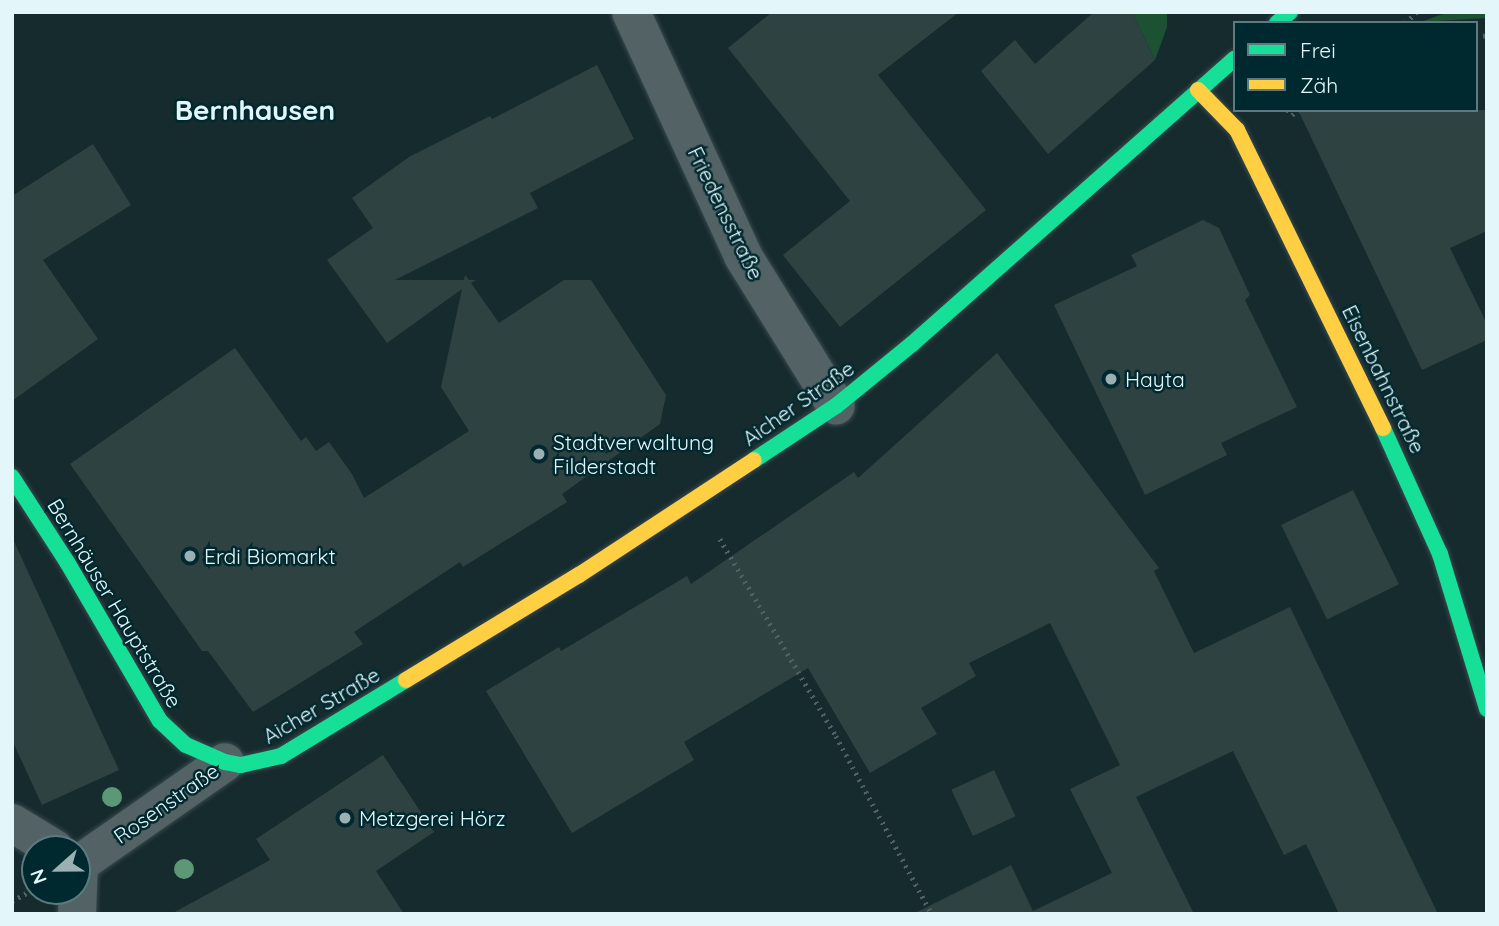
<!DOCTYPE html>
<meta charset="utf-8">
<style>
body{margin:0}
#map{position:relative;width:1499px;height:926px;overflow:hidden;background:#162b2e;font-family:Quicksand,sans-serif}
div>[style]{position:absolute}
.green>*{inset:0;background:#1c5231}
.building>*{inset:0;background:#2e4242;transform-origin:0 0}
.path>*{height:4.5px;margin-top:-2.25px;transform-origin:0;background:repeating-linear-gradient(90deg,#516163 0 2px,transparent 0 7px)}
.roads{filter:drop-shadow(0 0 2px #39494c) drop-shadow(0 0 2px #39494c)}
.street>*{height:38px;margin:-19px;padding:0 19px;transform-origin:19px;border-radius:19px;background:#526265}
.fast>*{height:16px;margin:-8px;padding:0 8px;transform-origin:8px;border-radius:8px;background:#16e098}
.slow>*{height:16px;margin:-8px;padding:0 8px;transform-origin:8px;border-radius:8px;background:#ffcf43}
.trees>*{width:20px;height:20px;margin:-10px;border-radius:50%;background:#5c9876}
.dots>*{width:19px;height:19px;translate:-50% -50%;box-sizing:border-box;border:4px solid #00292f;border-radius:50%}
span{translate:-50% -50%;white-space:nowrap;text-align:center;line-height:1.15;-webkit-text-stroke:5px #00292f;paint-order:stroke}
.street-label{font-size:21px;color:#e3f7fb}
.poi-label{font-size:21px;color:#e3f7fb}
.left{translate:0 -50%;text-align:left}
.district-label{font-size:28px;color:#e3f7fb;font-weight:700}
.frame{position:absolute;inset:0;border:14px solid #e3f7fb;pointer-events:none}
.legend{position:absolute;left:1233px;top:21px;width:245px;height:91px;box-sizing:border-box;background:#00292f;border:2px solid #5b7b81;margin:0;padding:9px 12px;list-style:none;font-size:21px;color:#e3f7fb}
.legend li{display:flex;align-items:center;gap:14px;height:35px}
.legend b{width:35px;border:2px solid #5b7b81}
.north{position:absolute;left:21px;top:835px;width:70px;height:70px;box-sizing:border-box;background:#00292f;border:2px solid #5b7b81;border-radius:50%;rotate:249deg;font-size:19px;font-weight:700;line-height:28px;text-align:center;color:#e3f7fb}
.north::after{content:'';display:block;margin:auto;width:24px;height:32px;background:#9bb0b3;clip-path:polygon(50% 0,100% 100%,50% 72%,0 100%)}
</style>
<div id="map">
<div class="green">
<i style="clip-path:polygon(1132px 12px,1167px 12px,1167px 27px,1155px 60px)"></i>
<i style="clip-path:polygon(1448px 12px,1487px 12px,1487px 18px,1421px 22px)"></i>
</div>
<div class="building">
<i style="clip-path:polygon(772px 12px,959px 12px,878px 75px,986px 210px,840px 327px,783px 255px,850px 201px,728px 48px)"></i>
<i style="clip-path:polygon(1094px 12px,1132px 12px,1155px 60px,1048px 154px,981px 71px,1015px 40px,1035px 64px)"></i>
<i style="clip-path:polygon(597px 65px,634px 139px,530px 193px,538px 208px,395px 280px,464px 280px,465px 275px,469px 280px,476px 280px,471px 283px,499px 323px,564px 280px,591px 280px,666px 395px,660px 424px,562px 494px,567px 502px,463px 567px,460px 562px,354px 632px,363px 644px,253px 712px,208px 651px,202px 651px,70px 464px,235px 348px,301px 441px,306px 437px,316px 451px,329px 442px,352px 474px,364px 498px,469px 431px,441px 387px,462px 289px,387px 343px,327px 260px,373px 228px,352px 198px,409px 157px,490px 116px,492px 119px)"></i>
<i style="clip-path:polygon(1298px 110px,1487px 110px,1487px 231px,1450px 248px,1487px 324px,1487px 340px,1422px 370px)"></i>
<i style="clip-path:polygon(93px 144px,131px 205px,43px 260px,98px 339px,12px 401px,12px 196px)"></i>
<i style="clip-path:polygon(1203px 220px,1219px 228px,1250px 295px,1245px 300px,1297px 407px,1221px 443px,1227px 455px,1145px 495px,1054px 305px,1137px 266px,1131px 255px)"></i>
<i style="clip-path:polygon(997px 353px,1159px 568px,1154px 571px,1194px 653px,1290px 607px,1438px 914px,1339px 914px,1306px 844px,1284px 855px,1233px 751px,1136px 797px,1194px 914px,913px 914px,1011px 865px,1033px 911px,1112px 873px,1070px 789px,1120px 765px,1050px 623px,969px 663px,976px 676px,921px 708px,937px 734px,870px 773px,808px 668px,684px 742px,694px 760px,572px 833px,486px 691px,559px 647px,561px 651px,687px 576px,691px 584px,854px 472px,858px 478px)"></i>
<i style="left:1353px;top:490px;width:105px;height:80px;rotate:64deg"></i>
<i style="clip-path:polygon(12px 537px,119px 770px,42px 805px,12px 740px)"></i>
<i style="clip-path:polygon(383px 755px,434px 832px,376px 871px,404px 914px,171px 914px,270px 860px,256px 839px)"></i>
<i style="left:994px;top:770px;width:51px;height:47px;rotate:65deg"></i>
</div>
<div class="path">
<i style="left:1405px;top:23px;width:16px;rotate:-43deg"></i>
<i style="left:1476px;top:37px;width:11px;rotate:-10deg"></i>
<i style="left:1288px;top:110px;width:6px;rotate:51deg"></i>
<i style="left:1292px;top:115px;width:8px;rotate:-40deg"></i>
<i style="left:720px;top:539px;width:229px;rotate:59.5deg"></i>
<i style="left:836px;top:736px;width:202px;rotate:61.7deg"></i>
<i style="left:12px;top:901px;width:21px;rotate:-29deg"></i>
</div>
<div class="roads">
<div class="street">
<i style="left:631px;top:12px;width:268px;rotate:65.3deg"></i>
<i style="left:743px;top:256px;width:176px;rotate:58.2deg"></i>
<i style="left:12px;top:823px;width:50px;rotate:31.2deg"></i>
<i style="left:77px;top:914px;width:50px;rotate:-87.7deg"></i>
<i style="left:79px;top:864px;width:178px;rotate:-34.9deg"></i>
</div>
<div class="fast">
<i style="left:1277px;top:23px;width:17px;rotate:-40deg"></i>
<i style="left:1383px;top:428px;width:138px;rotate:65.7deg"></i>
<i style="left:1440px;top:554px;width:162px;rotate:73.1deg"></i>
<i style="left:754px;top:460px;width:98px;rotate:-33.4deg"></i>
<i style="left:836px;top:406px;width:98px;rotate:-39.2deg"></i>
<i style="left:912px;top:344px;width:431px;rotate:-41.5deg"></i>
<i style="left:12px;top:477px;width:101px;rotate:57.1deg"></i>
<i style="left:67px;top:562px;width:184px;rotate:59.7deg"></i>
<i style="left:160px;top:721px;width:35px;rotate:43deg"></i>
<i style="left:186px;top:745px;width:43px;rotate:23.6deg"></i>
<i style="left:225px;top:762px;width:16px;rotate:11deg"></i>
<i style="left:241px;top:765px;width:41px;rotate:-12.7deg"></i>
<i style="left:281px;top:756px;width:146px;rotate:-31.3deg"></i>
</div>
<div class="slow">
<i style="left:1198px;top:90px;width:56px;rotate:45.7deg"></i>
<i style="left:1237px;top:130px;width:332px;rotate:63.9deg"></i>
<i style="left:406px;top:680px;width:202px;rotate:-31.3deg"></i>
<i style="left:579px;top:575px;width:209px;rotate:-33.3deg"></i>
</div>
</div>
<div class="trees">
<i style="left:112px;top:797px"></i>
<i style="left:184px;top:869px"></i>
</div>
<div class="dots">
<i style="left:1111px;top:379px;background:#9bb0b3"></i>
<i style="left:539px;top:454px;background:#9bb0b3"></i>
<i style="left:190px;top:556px;background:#9bb0b3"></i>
<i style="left:345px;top:818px;background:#9bb0b3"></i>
</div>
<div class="street-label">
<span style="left:726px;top:213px;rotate:64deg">Friedensstraße</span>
<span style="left:1384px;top:379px;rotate:64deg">Eisenbahnstraße</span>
<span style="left:798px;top:403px;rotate:-35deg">Aicher Straße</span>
<span style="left:115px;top:603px;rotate:59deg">Bernhäuser Hauptstraße</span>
<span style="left:321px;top:705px;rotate:-30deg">Aicher Straße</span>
<span style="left:166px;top:803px;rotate:-35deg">Rosenstraße</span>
</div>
<div class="poi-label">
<span class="left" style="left:1125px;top:379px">Hayta</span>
<span class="left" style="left:553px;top:454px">Stadtverwaltung<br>Filderstadt</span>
<span class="left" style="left:204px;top:556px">Erdi Biomarkt</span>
<span class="left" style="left:359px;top:818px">Metzgerei Hörz</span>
</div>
<div class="district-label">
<span style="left:255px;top:110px">Bernhausen</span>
</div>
<div class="frame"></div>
<ul class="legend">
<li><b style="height:9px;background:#16e098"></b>Frei</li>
<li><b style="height:9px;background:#ffcf43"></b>Zäh</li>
</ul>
<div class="north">N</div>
</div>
